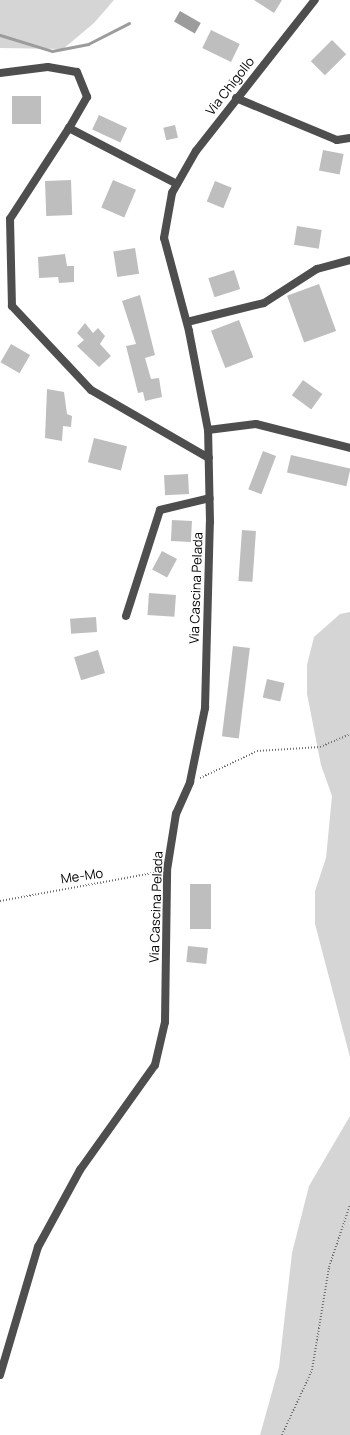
<!DOCTYPE html>
<style>
body{margin:0}
#map{position:relative;width:350px;height:1435px;overflow:hidden;background:#fff;font-family:Manrope,sans-serif}
div>[style]{position:absolute}
.green>*{inset:0;background:#d5d5d5}
.water>*{inset:0;background:#9c9c9c;transform-origin:0 0}
.stream>*{height:3px;margin:-1.5px;padding:0 1.5px;transform-origin:1.5px;border-radius:1.5px;background:#9c9c9c}
.building>*{inset:0;background:#bebebe;transform-origin:0 0}
.path>*{height:2px;margin-top:-1px;transform-origin:0;background:repeating-linear-gradient(90deg,#707070 0 1px,transparent 0 3px)}
.minor>*{height:8px;margin:-4px;padding:0 4px;transform-origin:4px;border-radius:4px;background:#4e4e4e}
span{translate:-50% -50%;white-space:nowrap;text-align:center;line-height:1.15;-webkit-text-stroke:3px #fff;paint-order:stroke}
.street-label{font-size:13px;color:#000}
</style>
<div id="map">
<div class="green">
<i style="clip-path:polygon(0 0,114px 0,94px 23px,63px 49px,0 48px)"></i>
<i style="clip-path:polygon(350px 612px,350px 1057px,315px 924px,315px 891px,326px 858px,332px 796px,321px 765px,307px 694px,307px 665px,314px 637px,340px 614px)"></i>
<i style="clip-path:polygon(350px 1116px,350px 1435px,260px 1435px,279px 1367px,292px 1253px,309px 1186px)"></i>
</div>
<div class="water">
<i style="left:180px;top:11px;width:24px;height:12px;rotate:30deg"></i>
</div>
<div class="stream">
<i style="left:0;top:35px;width:54px;rotate:17.1deg"></i>
<i style="left:52px;top:51px;width:37px;rotate:-11deg"></i>
<i style="left:88px;top:44px;width:46px;rotate:-27.1deg"></i>
</div>
<div class="building">
<i style="clip-path:polygon(254px 0,282px 0,274px 13px)"></i>
<i style="left:211px;top:30px;width:32px;height:20px;rotate:26deg"></i>
<i style="left:332px;top:40px;width:20px;height:30px;rotate:45deg"></i>
<i style="left:12px;top:96px;width:29px;height:28px"></i>
<i style="left:99px;top:115px;width:31px;height:16px;rotate:25deg"></i>
<i style="left:175px;top:125px;width:13px;height:12px;rotate:77deg"></i>
<i style="left:323px;top:150px;width:21px;height:21px;rotate:11deg"></i>
<i style="left:71px;top:180px;width:35px;height:26px;rotate:88deg"></i>
<i style="left:113px;top:180px;width:25px;height:30px;rotate:23deg"></i>
<i style="left:215px;top:181px;width:18px;height:22px;rotate:22deg"></i>
<i style="left:297px;top:226px;width:25px;height:19px;rotate:9deg"></i>
<i style="left:135px;top:248px;width:26px;height:22px;rotate:81deg"></i>
<i style="clip-path:polygon(65px 254px,67px 266px,74px 266px,74px 282px,59px 283px,58px 277px,39px 278px,38px 257px)"></i>
<i style="left:234px;top:270px;width:20px;height:27px;rotate:72deg"></i>
<i style="left:319px;top:284px;width:50px;height:34px;rotate:70deg"></i>
<i style="clip-path:polygon(140px 295px,155px 355px,145px 358px,151px 379px,159px 378px,162px 397px,145px 401px,143px 392px,138px 393px,126px 346px,136px 344px,122px 301px)"></i>
<i style="left:239px;top:320px;width:40px;height:30px;rotate:69deg"></i>
<i style="clip-path:polygon(85px 323px,93px 333px,98px 328px,105px 336px,100px 344px,111px 356px,99px 367px,77px 346px,84px 340px,77px 333px)"></i>
<i style="left:11px;top:344px;width:22px;height:21px;rotate:30deg"></i>
<i style="left:303px;top:380px;width:24px;height:19px;rotate:36deg"></i>
<i style="clip-path:polygon(47px 389px,64px 392px,67px 414px,72px 416px,71px 427px,63px 426px,62px 441px,45px 438px)"></i>
<i style="left:94px;top:438px;width:34px;height:25px;rotate:14deg"></i>
<i style="left:263px;top:451px;width:14px;height:41px;rotate:21deg"></i>
<i style="left:291px;top:455px;width:61px;height:18px;rotate:13deg"></i>
<i style="left:188px;top:474px;width:20px;height:24px;rotate:87deg"></i>
<i style="left:172px;top:520px;width:20px;height:21px;rotate:3deg"></i>
<i style="left:242px;top:530px;width:14px;height:51px;rotate:4deg"></i>
<i style="left:162px;top:551px;width:17px;height:21px;rotate:28deg"></i>
<i style="left:149px;top:593px;width:27px;height:22px;rotate:4deg"></i>
<i style="left:96px;top:617px;width:15px;height:26px;rotate:86deg"></i>
<i style="left:233px;top:646px;width:17px;height:91px;rotate:7deg"></i>
<i style="left:98px;top:650px;width:24px;height:25px;rotate:73deg"></i>
<i style="left:267px;top:679px;width:18px;height:19px;rotate:13deg"></i>
<i style="left:190px;top:884px;width:21px;height:45px"></i>
<i style="left:188px;top:946px;width:20px;height:16px;rotate:6deg"></i>
</div>
<div class="path">
<i style="left:200px;top:778px;width:63px;rotate:-25.3deg"></i>
<i style="left:257px;top:751px;width:63px;rotate:-3.6deg"></i>
<i style="left:320px;top:747px;width:33px;rotate:-23deg"></i>
<i style="left:0;top:901px;width:161px;rotate:-10.4deg"></i>
<i style="left:282px;top:1435px;width:72px;rotate:-65.2deg"></i>
<i style="left:312px;top:1370px;width:104px;rotate:-80.6deg"></i>
<i style="left:329px;top:1267px;width:65px;rotate:-71.3deg"></i>
</div>
<div class="minor">
<i style="left:0;top:73px;width:48px;rotate:-7.1deg"></i>
<i style="left:48px;top:67px;width:29px;rotate:10deg"></i>
<i style="left:77px;top:72px;width:27px;rotate:68deg"></i>
<i style="left:87px;top:97px;width:36px;rotate:120deg"></i>
<i style="left:236px;top:98px;width:109px;rotate:22.6deg"></i>
<i style="left:337px;top:140px;width:13px;rotate:-9deg"></i>
<i style="left:177px;top:184px;width:122px;rotate:-152.6deg"></i>
<i style="left:69px;top:128px;width:108px;rotate:123deg"></i>
<i style="left:10px;top:219px;width:87px;rotate:88.7deg"></i>
<i style="left:12px;top:306px;width:115px;rotate:46.8deg"></i>
<i style="left:91px;top:390px;width:136px;rotate:30deg"></i>
<i style="left:187px;top:322px;width:79px;rotate:-13.9deg"></i>
<i style="left:264px;top:303px;width:63px;rotate:-32.7deg"></i>
<i style="left:317px;top:269px;width:34px;rotate:-15deg"></i>
<i style="left:208px;top:430px;width:48px;rotate:-7.1deg"></i>
<i style="left:256px;top:424px;width:97px;rotate:14.3deg"></i>
<i style="left:126px;top:616px;width:111px;rotate:-72.2deg"></i>
<i style="left:160px;top:510px;width:51px;rotate:-13.5deg"></i>
<i style="left:0;top:1375px;width:134px;rotate:-73.5deg"></i>
<i style="left:38px;top:1247px;width:88px;rotate:-61.4deg"></i>
<i style="left:80px;top:1170px;width:129px;rotate:-54.5deg"></i>
<i style="left:155px;top:1065px;width:44px;rotate:-76.9deg"></i>
<i style="left:165px;top:1022px;width:152px;rotate:-89.2deg"></i>
<i style="left:167px;top:870px;width:57px;rotate:-80.9deg"></i>
<i style="left:176px;top:814px;width:35px;rotate:-66deg"></i>
<i style="left:190px;top:782px;width:76px;rotate:-78.5deg"></i>
<i style="left:205px;top:708px;width:186px;rotate:-88.5deg"></i>
<i style="left:210px;top:522px;width:92px;rotate:-91.2deg"></i>
<i style="left:208px;top:430px;width:101px;rotate:-100.9deg"></i>
<i style="left:189px;top:331px;width:96px;rotate:-105deg"></i>
<i style="left:164px;top:238px;width:46px;rotate:-79.9deg"></i>
<i style="left:172px;top:193px;width:48px;rotate:-60.3deg"></i>
<i style="left:196px;top:151px;width:192px;rotate:-51.8deg"></i>
</div>
<div class="street-label">
<span style="left:230px;top:86px;rotate:-52deg">Via Chigollo</span>
<span style="left:196px;top:588px;rotate:-88deg">Via Cascina Pelada</span>
<span style="left:82px;top:876px;rotate:-8deg">Me-Mo</span>
<span style="left:156px;top:907px;rotate:-88deg">Via Cascina Pelada</span>
</div>
</div>
